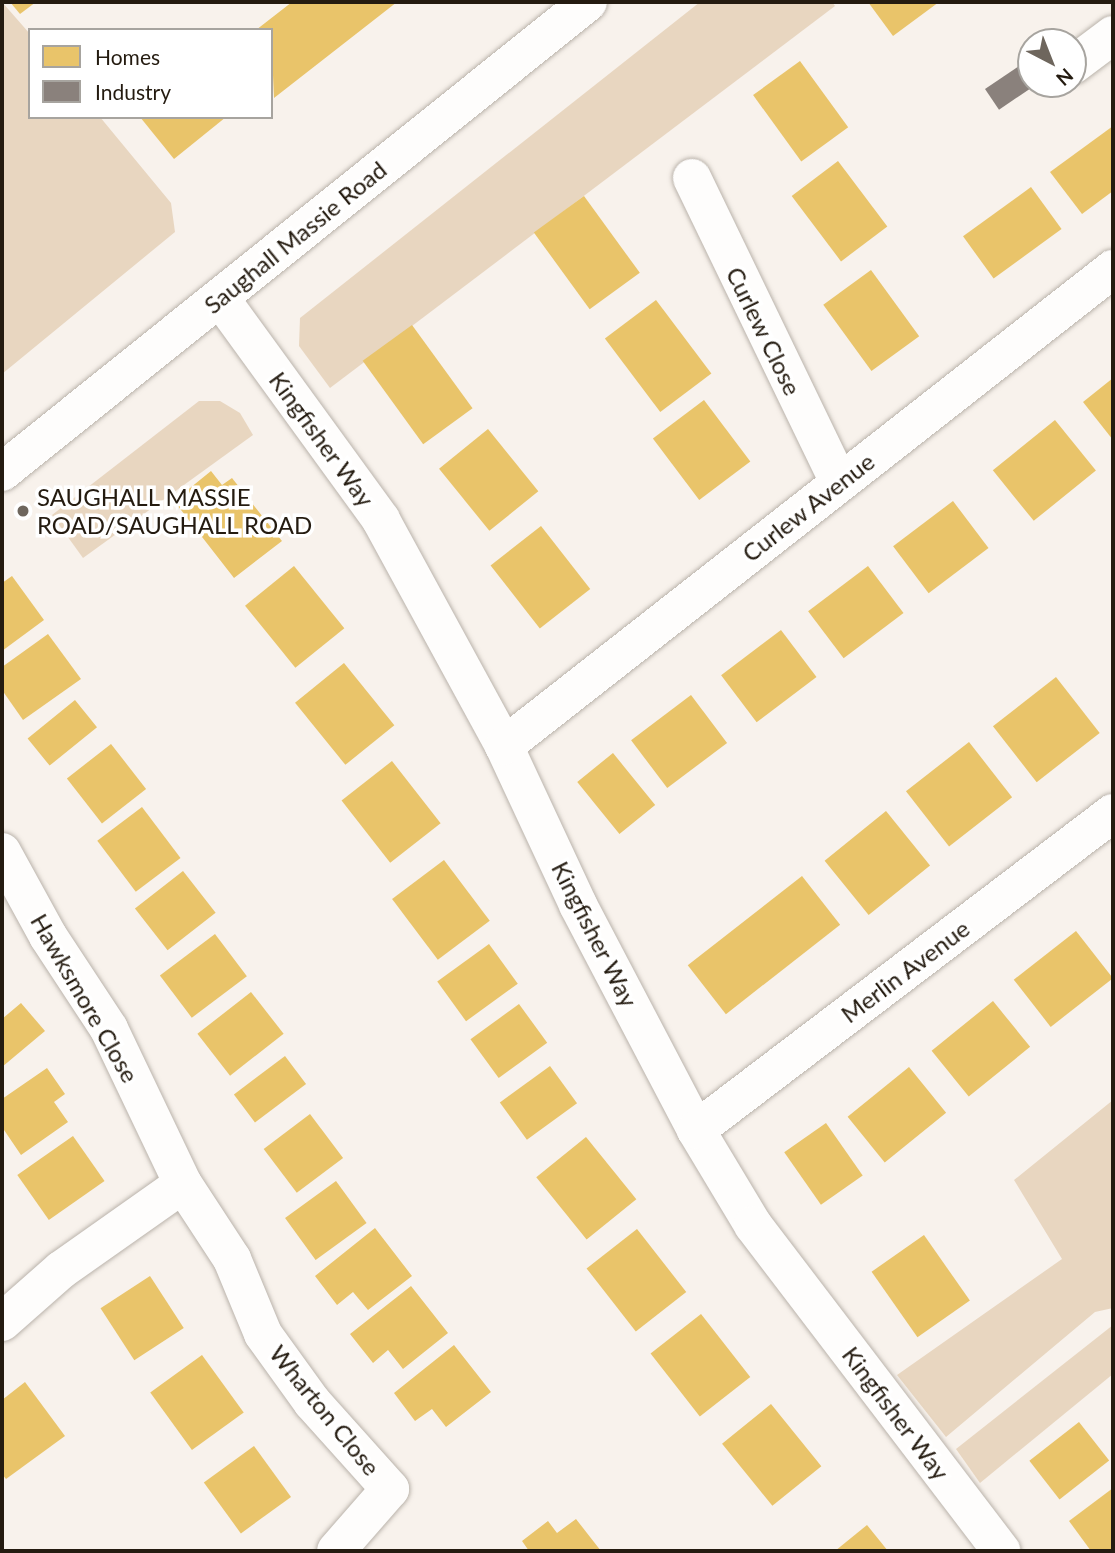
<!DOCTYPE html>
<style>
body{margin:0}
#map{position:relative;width:1115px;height:1553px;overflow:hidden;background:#f8f2ec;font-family:Lato,sans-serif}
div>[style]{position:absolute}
.green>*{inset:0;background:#e8d6c0}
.homes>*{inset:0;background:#e9c46a;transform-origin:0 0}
.industry>*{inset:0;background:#8a817c;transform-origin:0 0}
.roads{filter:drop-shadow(0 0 2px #bab3ab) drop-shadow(0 0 2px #bab3ab)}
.street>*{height:38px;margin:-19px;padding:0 19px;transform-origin:19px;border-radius:19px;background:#fefdfc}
.secondary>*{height:38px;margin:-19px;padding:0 19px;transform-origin:19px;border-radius:19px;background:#fefdfc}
.dots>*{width:19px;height:19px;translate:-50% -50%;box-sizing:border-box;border:4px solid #fff;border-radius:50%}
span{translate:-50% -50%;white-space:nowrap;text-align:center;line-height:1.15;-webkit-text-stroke:7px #fff;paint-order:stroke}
.street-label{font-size:24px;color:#241b10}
.poi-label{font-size:24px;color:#241b10}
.left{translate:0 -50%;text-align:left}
.frame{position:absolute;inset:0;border:4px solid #241b10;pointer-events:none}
.legend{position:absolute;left:28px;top:28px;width:245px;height:91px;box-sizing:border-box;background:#fff;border:2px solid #a7a49f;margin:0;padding:9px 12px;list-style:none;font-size:21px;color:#241b10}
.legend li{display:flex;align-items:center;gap:14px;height:35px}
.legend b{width:35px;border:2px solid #a7a49f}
.north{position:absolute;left:1017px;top:28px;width:70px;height:70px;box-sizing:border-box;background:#fff;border:2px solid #a7a49f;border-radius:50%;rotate:138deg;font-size:19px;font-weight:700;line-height:28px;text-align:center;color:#241b10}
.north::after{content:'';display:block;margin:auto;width:24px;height:32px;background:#6e665d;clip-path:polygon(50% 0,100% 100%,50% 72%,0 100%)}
</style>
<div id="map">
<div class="green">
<i style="clip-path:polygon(2px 2px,30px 34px,30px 117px,100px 117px,171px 203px,175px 232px,2px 374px)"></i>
<i style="clip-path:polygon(700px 2px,832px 2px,835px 6px,330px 388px,299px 346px,300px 318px)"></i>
<i style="clip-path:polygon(199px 401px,220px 401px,240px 413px,253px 435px,83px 558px,52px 515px)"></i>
<i style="clip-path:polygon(1113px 1100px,1113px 1308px,1095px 1312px,946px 1437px,897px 1375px,1062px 1259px,1014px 1180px)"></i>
<i style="clip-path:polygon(1113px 1325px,1113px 1374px,980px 1483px,956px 1449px)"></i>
</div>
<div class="homes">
<i style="clip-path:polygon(10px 2px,36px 2px,20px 14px)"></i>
<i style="clip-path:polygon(292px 2px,397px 2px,274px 98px,271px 30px,256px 30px)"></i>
<i style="clip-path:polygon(868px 2px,939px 2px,893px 36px)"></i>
<i style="left:800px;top:61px;width:82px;height:58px;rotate:54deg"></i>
<i style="clip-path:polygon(140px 117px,226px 117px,174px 159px)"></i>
<i style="clip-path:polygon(1113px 126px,1113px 191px,1082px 214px,1050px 172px)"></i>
<i style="left:838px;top:161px;width:82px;height:58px;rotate:53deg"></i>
<i style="left:1031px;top:187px;width:52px;height:84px;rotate:54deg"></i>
<i style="left:584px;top:196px;width:95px;height:62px;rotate:54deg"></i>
<i style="left:871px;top:270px;width:82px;height:59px;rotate:54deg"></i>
<i style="left:656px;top:300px;width:92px;height:64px;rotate:53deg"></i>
<i style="left:412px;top:325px;width:103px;height:61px;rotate:54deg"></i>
<i style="clip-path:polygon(1113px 378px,1113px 440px,1083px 402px)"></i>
<i style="left:704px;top:400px;width:77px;height:64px;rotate:53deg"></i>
<i style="left:1055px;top:420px;width:65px;height:80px;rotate:51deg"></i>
<i style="left:488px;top:429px;width:80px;height:63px;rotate:51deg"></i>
<i style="clip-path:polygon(211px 471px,222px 485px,232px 478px,282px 541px,234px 578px,174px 501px)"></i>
<i style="left:953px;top:501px;width:59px;height:75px;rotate:53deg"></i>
<i style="left:541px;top:526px;width:80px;height:64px;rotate:52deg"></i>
<i style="left:294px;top:566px;width:80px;height:63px;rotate:51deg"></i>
<i style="left:868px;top:566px;width:59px;height:75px;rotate:53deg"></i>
<i style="clip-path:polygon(12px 576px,44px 620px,2px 651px,2px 583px)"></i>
<i style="left:781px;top:630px;width:59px;height:75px;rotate:53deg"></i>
<i style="clip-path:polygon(48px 634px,81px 679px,23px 720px,2px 690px,2px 667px)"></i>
<i style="left:344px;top:663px;width:80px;height:63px;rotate:51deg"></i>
<i style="left:1056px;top:677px;width:71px;height:80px;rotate:52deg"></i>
<i style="left:691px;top:695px;width:60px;height:75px;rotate:53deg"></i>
<i style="left:75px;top:700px;width:35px;height:61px;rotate:51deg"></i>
<i style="left:969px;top:742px;width:70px;height:80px;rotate:52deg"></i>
<i style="left:111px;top:744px;width:57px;height:56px;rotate:52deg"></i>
<i style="left:613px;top:753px;width:67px;height:46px;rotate:51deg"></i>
<i style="left:392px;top:761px;width:79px;height:64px;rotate:52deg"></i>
<i style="left:142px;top:807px;width:64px;height:56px;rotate:53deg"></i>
<i style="left:886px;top:811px;width:70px;height:79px;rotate:51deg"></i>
<i style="left:444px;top:860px;width:76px;height:65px;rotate:53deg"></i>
<i style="left:183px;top:871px;width:53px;height:61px;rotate:52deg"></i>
<i style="left:802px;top:876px;width:62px;height:145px;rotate:52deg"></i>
<i style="left:1076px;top:931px;width:60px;height:79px;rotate:52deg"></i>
<i style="left:215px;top:934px;width:53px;height:69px;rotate:53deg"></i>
<i style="left:489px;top:944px;width:49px;height:64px;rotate:54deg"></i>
<i style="left:251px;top:992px;width:53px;height:68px;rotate:52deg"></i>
<i style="left:993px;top:1001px;width:59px;height:79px;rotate:51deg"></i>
<i style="clip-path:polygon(21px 1003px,45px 1031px,2px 1067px,2px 1019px)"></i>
<i style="left:519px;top:1004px;width:48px;height:60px;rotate:54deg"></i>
<i style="left:285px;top:1056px;width:35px;height:64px;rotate:53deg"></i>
<i style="left:550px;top:1066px;width:46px;height:62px;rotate:54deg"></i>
<i style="left:909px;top:1067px;width:59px;height:79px;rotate:51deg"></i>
<i style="clip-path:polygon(47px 1068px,65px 1094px,54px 1102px,68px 1122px,21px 1155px,2px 1127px,2px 1099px)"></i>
<i style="left:310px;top:1114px;width:55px;height:58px;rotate:53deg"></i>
<i style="left:826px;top:1123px;width:64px;height:51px;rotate:55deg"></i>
<i style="left:73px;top:1136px;width:55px;height:68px;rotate:55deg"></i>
<i style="left:586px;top:1137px;width:80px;height:64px;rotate:51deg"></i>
<i style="left:336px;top:1181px;width:52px;height:63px;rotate:54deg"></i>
<i style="clip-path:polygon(375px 1228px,412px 1276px,368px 1310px,353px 1292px,337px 1305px,315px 1276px)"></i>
<i style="left:637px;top:1229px;width:80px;height:64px;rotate:52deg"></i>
<i style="left:924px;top:1235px;width:80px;height:64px;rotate:55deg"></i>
<i style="left:150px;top:1276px;width:62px;height:59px;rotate:57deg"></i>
<i style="clip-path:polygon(411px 1286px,448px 1333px,403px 1369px,388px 1350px,373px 1363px,350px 1334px)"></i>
<i style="left:701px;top:1314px;width:80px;height:64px;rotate:52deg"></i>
<i style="clip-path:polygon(454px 1345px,491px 1392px,446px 1427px,432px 1409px,415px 1421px,394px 1393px)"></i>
<i style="left:202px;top:1355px;width:71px;height:64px;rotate:54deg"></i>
<i style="clip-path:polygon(25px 1382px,65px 1436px,6px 1479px,2px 1474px,2px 1400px)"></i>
<i style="left:771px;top:1404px;width:80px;height:63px;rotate:51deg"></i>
<i style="left:1079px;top:1422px;width:49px;height:63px;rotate:52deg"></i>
<i style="left:254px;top:1446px;width:63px;height:62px;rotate:54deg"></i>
<i style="clip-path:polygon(1113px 1488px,1113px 1551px,1091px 1551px,1069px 1521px)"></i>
<i style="clip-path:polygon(576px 1519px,601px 1551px,529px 1551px,522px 1541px,548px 1521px,557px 1533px)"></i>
<i style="clip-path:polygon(867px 1525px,888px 1551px,835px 1551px)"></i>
</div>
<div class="industry">
<i style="left:1019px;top:66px;width:25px;height:41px;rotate:56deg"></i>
</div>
<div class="roads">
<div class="street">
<i style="left:1073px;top:65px;width:50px;rotate:-36.9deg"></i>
<i style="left:692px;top:178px;width:338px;rotate:64.2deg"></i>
<i style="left:220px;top:298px;width:274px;rotate:54deg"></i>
<i style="left:381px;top:520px;width:257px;rotate:61.4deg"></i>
<i style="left:504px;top:746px;width:175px;rotate:65deg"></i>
<i style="left:578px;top:905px;width:254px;rotate:62.3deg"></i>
<i style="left:696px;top:1130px;width:111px;rotate:59deg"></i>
<i style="left:753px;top:1225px;width:410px;rotate:52.7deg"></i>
<i style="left:504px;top:746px;width:774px;rotate:-38.07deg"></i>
<i style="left:2px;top:852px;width:96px;rotate:61.3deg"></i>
<i style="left:48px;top:936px;width:111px;rotate:56.7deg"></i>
<i style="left:109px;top:1029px;width:172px;rotate:64.5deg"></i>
<i style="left:183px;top:1184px;width:90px;rotate:56.8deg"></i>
<i style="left:232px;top:1259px;width:81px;rotate:67.5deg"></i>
<i style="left:263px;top:1334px;width:84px;rotate:54.2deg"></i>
<i style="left:312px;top:1402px;width:117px;rotate:48.1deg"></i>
<i style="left:390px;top:1489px;width:82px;rotate:131.1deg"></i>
<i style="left:696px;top:1130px;width:524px;rotate:-37.24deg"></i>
<i style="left:2px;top:1322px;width:79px;rotate:-41.4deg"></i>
<i style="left:61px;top:1270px;width:149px;rotate:-35.2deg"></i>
</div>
<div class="secondary">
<i style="left:2px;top:472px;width:751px;rotate:-38.73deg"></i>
</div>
</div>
<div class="dots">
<i style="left:23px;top:511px;background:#6e665d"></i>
</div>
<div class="street-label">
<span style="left:295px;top:237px;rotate:-39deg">Saughall Massie Road</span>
<span style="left:764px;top:331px;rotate:64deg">Curlew Close</span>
<span style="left:322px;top:439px;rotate:54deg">Kingfisher Way</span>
<span style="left:808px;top:507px;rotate:-38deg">Curlew Avenue</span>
<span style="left:595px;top:934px;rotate:63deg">Kingfisher Way</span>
<span style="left:905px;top:971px;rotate:-37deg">Merlin Avenue</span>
<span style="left:85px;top:998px;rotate:60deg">Hawksmore Close</span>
<span style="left:325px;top:1410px;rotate:51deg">Wharton Close</span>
<span style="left:896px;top:1413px;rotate:53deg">Kingfisher Way</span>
</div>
<div class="poi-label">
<span class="left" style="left:37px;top:511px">SAUGHALL MASSIE<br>ROAD/SAUGHALL ROAD</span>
</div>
<div class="frame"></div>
<ul class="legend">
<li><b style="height:19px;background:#e9c46a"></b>Homes</li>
<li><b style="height:19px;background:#8a817c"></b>Industry</li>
</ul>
<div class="north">N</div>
</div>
